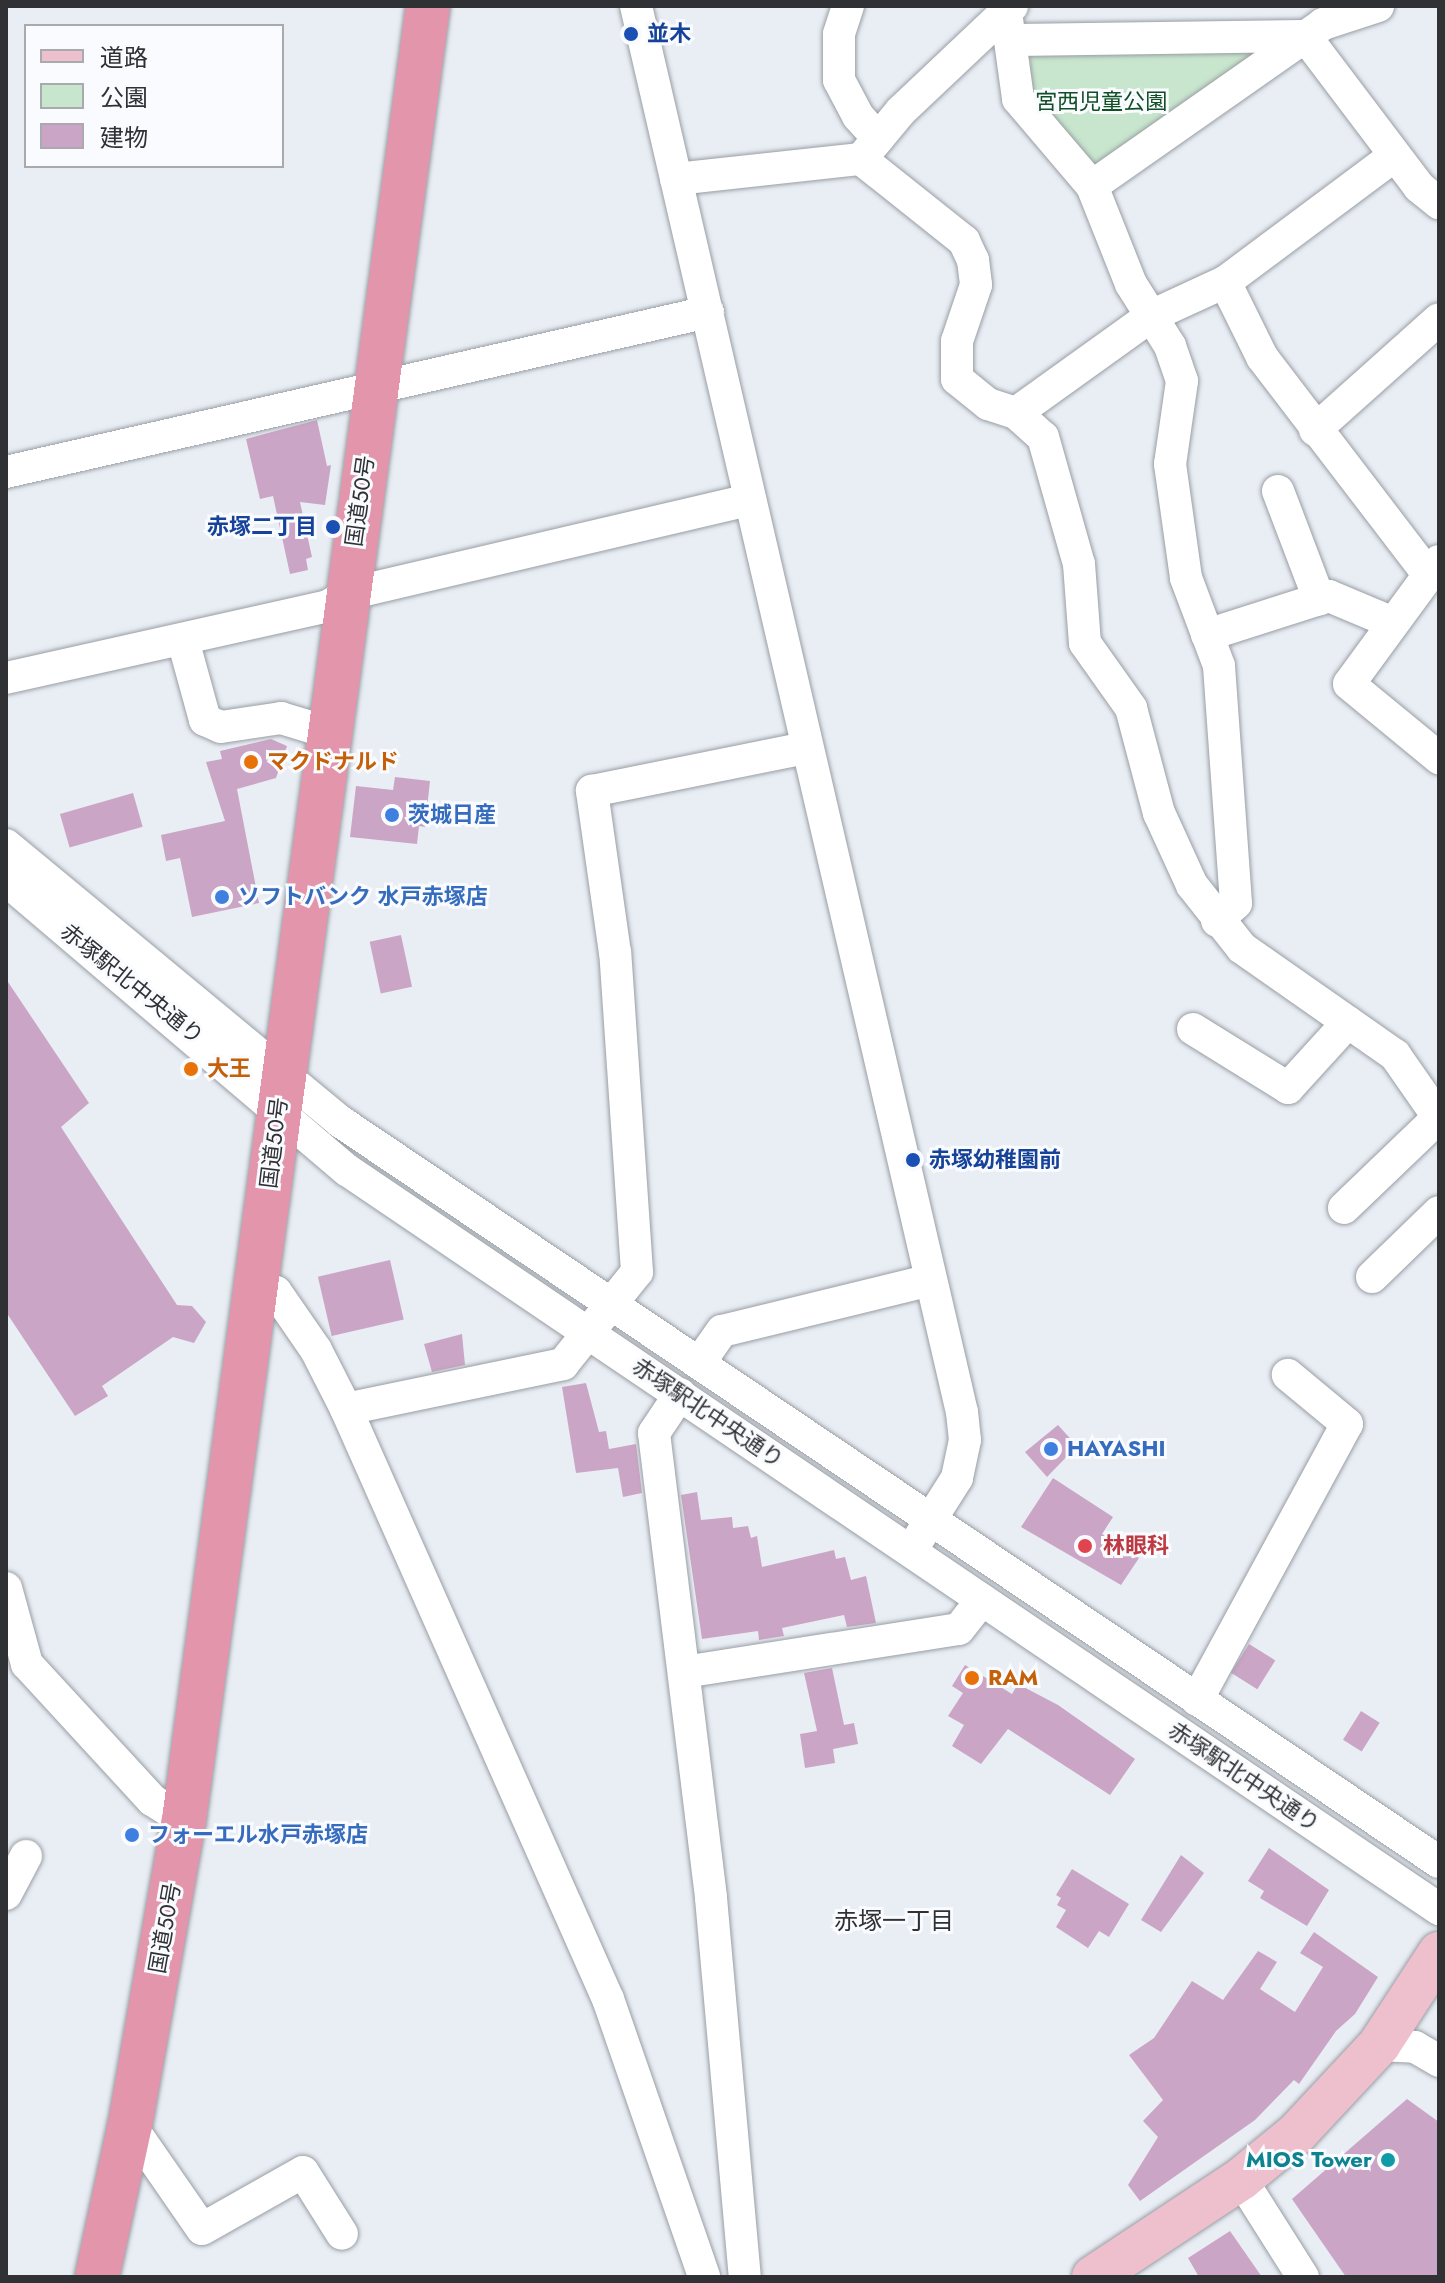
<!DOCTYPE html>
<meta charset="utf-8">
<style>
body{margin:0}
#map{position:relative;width:1445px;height:2283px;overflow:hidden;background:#e9eef5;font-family:Jost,"Noto Sans JP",sans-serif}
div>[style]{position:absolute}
.green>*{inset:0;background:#c8e6cd}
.building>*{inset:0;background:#cba5c5;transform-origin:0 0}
.roads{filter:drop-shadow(0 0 2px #999ea4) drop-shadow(0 0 2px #999ea4)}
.minor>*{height:32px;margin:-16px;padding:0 16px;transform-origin:16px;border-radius:16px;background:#fff}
.major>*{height:42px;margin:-21px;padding:0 21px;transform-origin:21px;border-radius:21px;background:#eebfcd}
.highway>*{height:44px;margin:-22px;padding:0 22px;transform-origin:22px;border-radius:22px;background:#e395ac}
.dots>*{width:22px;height:22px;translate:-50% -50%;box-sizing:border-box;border:4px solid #f9fbfe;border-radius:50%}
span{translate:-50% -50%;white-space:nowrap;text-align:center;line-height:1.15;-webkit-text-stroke:6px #f9fbfe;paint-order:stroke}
.transit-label{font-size:22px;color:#164399;font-weight:700}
.left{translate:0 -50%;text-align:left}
.right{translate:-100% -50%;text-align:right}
.park-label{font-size:22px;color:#114f26}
.street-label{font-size:22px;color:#2f3134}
.food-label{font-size:22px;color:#c56008;font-weight:700}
.shop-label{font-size:22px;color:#366cbe;font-weight:700}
.health-label{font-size:22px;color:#be3a42;font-weight:700}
.culture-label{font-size:22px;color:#0d838f;font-weight:700}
.neighbourhood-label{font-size:24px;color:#2f3134}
.frame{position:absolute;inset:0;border:8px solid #2f3134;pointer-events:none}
.legend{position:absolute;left:24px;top:24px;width:260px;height:144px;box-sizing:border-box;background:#f9fbfe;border:2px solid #a8aaad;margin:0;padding:10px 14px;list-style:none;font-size:24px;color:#2f3134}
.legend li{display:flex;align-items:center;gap:16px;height:40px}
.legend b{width:40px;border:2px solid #a8aaad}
</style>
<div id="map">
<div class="green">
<i style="clip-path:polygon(1248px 43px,1257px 60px,1090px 172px,1029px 94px,1031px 50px)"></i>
</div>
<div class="building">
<i style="clip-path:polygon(317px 420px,327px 466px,331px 465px,325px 505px,300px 502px,312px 557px,306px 559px,308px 570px,290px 574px,273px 496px,260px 499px,246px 439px)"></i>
<i style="clip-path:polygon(271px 739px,287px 746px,276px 778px,237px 789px,259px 903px,192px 917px,180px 858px,166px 861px,161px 835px,225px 821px,206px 762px,222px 759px,220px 751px)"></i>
<i style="clip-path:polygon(395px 777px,430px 781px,425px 827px,419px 826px,417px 844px,350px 837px,356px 786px,393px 790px)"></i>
<i style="left:133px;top:793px;width:35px;height:76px;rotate:74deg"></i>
<i style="left:401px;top:935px;width:53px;height:32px;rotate:78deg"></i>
<i style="clip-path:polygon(6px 979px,89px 1103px,61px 1127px,177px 1305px,192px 1306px,206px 1322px,194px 1343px,173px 1337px,102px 1386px,108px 1396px,75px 1416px,6px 1312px)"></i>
<i style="left:390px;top:1260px;width:61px;height:74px;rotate:77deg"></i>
<i style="clip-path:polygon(462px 1334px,465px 1365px,432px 1372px,424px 1344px)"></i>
<i style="clip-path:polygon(586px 1383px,599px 1432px,606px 1431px,609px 1449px,636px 1444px,642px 1493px,623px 1497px,618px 1468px,576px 1473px,562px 1387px)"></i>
<i style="clip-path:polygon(1058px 1425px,1077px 1446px,1047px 1477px,1025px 1452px)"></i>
<i style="clip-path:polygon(1053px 1478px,1113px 1517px,1102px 1534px,1139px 1558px,1121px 1585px,1021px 1527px)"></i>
<i style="clip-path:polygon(697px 1492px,701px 1520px,732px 1517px,733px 1528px,748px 1526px,751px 1538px,757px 1536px,762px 1567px,834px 1550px,836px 1559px,845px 1557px,851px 1580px,866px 1576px,876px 1623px,847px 1627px,844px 1615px,782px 1628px,784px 1636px,759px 1640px,758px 1631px,702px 1639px,681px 1495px)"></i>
<i style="left:1249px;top:1644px;width:31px;height:34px;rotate:32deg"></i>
<i style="clip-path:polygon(965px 1665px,1012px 1694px,1018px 1684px,1058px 1705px,1135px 1759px,1110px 1795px,1008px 1729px,981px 1764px,952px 1746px,964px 1725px,948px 1716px,963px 1693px,952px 1686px)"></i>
<i style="clip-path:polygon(832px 1668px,844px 1725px,854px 1723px,858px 1744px,833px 1749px,835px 1763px,805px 1768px,800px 1734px,817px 1731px,804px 1673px)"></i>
<i style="left:1361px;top:1711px;width:22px;height:34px;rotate:32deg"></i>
<i style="clip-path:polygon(1269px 1848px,1329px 1890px,1307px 1926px,1260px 1898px,1264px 1891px,1248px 1881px)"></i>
<i style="clip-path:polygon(1181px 1855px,1204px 1873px,1161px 1932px,1141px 1920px)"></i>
<i style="clip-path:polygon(1072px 1869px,1129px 1904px,1109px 1937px,1099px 1931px,1088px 1948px,1056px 1927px,1066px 1910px,1057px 1905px,1061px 1898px,1056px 1895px)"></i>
<i style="clip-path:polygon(1314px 1932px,1378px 1977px,1355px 2014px,1336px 2031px,1299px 2084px,1294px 2080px,1255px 2120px,1140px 2201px,1128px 2185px,1158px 2137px,1143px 2121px,1163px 2100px,1129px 2055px,1154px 2038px,1192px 1981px,1223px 2000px,1258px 1951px,1277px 1962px,1260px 1989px,1295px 2012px,1323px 1967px,1300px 1953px)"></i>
<i style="clip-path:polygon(1407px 2099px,1439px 2122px,1439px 2277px,1346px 2277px,1292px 2199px)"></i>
<i style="clip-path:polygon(1230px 2231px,1262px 2277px,1199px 2277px,1188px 2258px)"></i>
</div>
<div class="roads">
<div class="minor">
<i style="left:636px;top:6px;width:1443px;rotate:76.95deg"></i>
<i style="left:962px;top:1412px;width:28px;rotate:84deg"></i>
<i style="left:965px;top:1440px;width:39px;rotate:102deg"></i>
<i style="left:957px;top:1478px;width:71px;rotate:122.3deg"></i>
<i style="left:848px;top:6px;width:29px;rotate:108deg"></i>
<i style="left:839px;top:34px;width:46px;rotate:90deg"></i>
<i style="left:839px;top:80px;width:41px;rotate:62.2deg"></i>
<i style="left:858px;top:116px;width:30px;rotate:48deg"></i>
<i style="left:1006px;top:12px;width:88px;rotate:82.1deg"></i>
<i style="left:1018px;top:99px;width:114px;rotate:49.6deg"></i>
<i style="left:1092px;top:186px;width:105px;rotate:68.3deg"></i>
<i style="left:1131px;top:284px;width:73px;rotate:57.8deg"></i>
<i style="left:1170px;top:346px;width:37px;rotate:71deg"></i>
<i style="left:1182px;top:381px;width:84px;rotate:98.2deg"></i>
<i style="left:1170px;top:464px;width:115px;rotate:82deg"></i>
<i style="left:1186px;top:578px;width:94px;rotate:69.4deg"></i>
<i style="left:1219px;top:666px;width:238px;rotate:85.9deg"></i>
<i style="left:1236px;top:903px;width:26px;rotate:137deg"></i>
<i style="left:1014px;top:40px;width:291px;rotate:-0.8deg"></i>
<i style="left:1305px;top:36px;width:189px;rotate:52.9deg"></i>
<i style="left:1419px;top:187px;width:26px;rotate:39deg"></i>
<i style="left:861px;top:159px;width:132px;rotate:38.5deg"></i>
<i style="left:964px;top:241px;width:21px;rotate:65deg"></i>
<i style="left:973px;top:260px;width:25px;rotate:83deg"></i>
<i style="left:976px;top:285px;width:59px;rotate:108.7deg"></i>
<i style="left:957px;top:341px;width:38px;rotate:90deg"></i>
<i style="left:957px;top:379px;width:40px;rotate:39deg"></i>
<i style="left:988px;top:404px;width:29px;rotate:18deg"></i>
<i style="left:1016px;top:413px;width:36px;rotate:42deg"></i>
<i style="left:1043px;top:437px;width:132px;rotate:74.2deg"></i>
<i style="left:1079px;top:564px;width:79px;rotate:85.7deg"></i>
<i style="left:1085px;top:643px;width:80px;rotate:54.7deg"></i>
<i style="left:1131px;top:708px;width:109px;rotate:75.1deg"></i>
<i style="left:1159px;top:813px;width:79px;rotate:65.4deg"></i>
<i style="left:1192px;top:885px;width:80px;rotate:51.6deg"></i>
<i style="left:1242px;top:948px;width:187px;rotate:35deg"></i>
<i style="left:1395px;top:1055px;width:77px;rotate:55.1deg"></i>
<i style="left:676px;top:179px;width:186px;rotate:-6.2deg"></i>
<i style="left:861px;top:159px;width:62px;rotate:-50.2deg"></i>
<i style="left:901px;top:111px;width:153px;rotate:-43.4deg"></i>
<i style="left:1092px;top:186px;width:282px;rotate:-35deg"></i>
<i style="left:1323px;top:24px;width:58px;rotate:-18.1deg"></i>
<i style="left:1225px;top:282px;width:84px;rotate:63.7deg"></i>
<i style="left:1262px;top:357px;width:273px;rotate:52.6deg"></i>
<i style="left:1016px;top:413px;width:166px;rotate:-35.7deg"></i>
<i style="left:1151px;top:316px;width:81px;rotate:-24.7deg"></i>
<i style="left:1225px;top:282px;width:211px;rotate:-36.7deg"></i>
<i style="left:1315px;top:430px;width:166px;rotate:-41.8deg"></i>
<i style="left:6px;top:472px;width:720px;rotate:-12.84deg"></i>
<i style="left:1278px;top:491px;width:116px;rotate:69.2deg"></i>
<i style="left:1439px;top:561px;width:152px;rotate:126.2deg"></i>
<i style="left:1349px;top:684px;width:117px;rotate:39.4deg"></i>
<i style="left:1207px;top:635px;width:128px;rotate:-17.7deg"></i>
<i style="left:1329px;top:596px;width:69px;rotate:22.9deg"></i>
<i style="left:183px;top:640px;width:83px;rotate:74.6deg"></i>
<i style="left:205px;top:720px;width:17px;rotate:24deg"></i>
<i style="left:221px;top:727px;width:61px;rotate:-8.5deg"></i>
<i style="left:281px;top:718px;width:51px;rotate:17deg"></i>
<i style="left:6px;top:678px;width:330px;rotate:-12.6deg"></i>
<i style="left:328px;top:606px;width:23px;rotate:-31deg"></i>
<i style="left:348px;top:594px;width:412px;rotate:-13.2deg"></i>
<i style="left:6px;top:845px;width:435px;rotate:39.6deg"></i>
<i style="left:341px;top:1122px;width:1324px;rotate:33.98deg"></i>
<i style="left:6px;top:880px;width:448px;rotate:40.4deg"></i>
<i style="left:347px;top:1170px;width:1319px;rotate:34.09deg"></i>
<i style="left:1193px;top:1029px;width:112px;rotate:31.8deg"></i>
<i style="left:1288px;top:1088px;width:89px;rotate:-47.7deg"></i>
<i style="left:1344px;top:1208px;width:132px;rotate:-43.8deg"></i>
<i style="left:1372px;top:1277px;width:93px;rotate:-44.1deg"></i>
<i style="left:252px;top:1290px;width:24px;rotate:5deg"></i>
<i style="left:276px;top:1292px;width:70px;rotate:55.4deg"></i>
<i style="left:316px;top:1350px;width:66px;rotate:63deg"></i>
<i style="left:346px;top:1409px;width:646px;rotate:66.06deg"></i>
<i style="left:608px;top:1999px;width:294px;rotate:70.9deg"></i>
<i style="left:700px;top:1362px;width:38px;rotate:-55deg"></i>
<i style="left:722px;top:1331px;width:215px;rotate:-13.7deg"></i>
<i style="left:680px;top:1394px;width:47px;rotate:123.7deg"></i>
<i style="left:654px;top:1433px;width:468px;rotate:83deg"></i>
<i style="left:711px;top:1898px;width:381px;rotate:84.9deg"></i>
<i style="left:346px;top:1409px;width:222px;rotate:-11.7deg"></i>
<i style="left:563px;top:1364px;width:118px;rotate:-51.2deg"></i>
<i style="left:637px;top:1272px;width:320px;rotate:-93.9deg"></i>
<i style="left:615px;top:953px;width:164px;rotate:-98.1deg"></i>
<i style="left:592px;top:791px;width:217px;rotate:-11.4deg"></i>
<i style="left:6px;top:1588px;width:79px;rotate:74.6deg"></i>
<i style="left:27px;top:1664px;width:185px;rotate:47.4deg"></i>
<i style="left:152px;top:1800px;width:38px;rotate:32deg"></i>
<i style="left:684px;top:1672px;width:278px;rotate:-8.9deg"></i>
<i style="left:959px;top:1629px;width:37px;rotate:-52deg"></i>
<i style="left:1197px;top:1700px;width:314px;rotate:-61.5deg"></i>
<i style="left:1347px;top:1424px;width:77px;rotate:-140.3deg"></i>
<i style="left:6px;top:1894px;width:43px;rotate:-62.2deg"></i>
<i style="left:1379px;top:2045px;width:36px;rotate:3deg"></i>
<i style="left:1415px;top:2047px;width:28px;rotate:30deg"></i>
<i style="left:130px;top:2125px;width:126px;rotate:55.3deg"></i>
<i style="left:202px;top:2229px;width:116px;rotate:-29.4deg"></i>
<i style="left:303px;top:2172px;width:73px;rotate:57.8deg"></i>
<i style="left:1241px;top:2179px;width:116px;rotate:57.7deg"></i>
</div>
<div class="major">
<i style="left:1093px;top:2277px;width:178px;rotate:-33.5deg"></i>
<i style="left:1241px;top:2179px;width:71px;rotate:-39.3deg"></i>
<i style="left:1296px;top:2134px;width:122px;rotate:-47deg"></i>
<i style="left:1379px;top:2045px;width:110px;rotate:-56.9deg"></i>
</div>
<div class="highway">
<i style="left:97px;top:2277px;width:156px;rotate:-77.8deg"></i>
<i style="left:130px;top:2125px;width:310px;rotate:-80deg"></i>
<i style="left:184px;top:1820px;width:1830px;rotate:-82.34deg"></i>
</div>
</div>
<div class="dots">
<i style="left:631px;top:34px;background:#1a4fb4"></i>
<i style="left:333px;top:527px;background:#1a4fb4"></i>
<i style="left:251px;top:762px;background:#e8710a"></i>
<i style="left:392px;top:815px;background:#3f7fe0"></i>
<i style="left:222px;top:897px;background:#3f7fe0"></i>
<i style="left:191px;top:1069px;background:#e8710a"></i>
<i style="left:913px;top:1160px;background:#1a4fb4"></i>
<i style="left:1051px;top:1449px;background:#3f7fe0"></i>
<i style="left:1085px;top:1546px;background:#e0444e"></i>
<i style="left:972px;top:1678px;background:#e8710a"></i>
<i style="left:132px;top:1835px;background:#3f7fe0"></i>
<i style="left:1388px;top:2160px;background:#0f9aa8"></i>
</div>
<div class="transit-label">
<span class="left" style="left:647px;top:34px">並木</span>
<span class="right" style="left:317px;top:527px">赤塚二丁目</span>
<span class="left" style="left:929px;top:1160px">赤塚幼稚園前</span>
</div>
<div class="park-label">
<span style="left:1101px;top:102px">宮西児童公園</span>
</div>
<div class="street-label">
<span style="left:360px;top:501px;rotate:-82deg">国道50号</span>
<span style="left:132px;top:984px;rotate:39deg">赤塚駅北中央通り</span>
<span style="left:274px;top:1143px;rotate:-83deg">国道50号</span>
<span style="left:708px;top:1413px;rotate:34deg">赤塚駅北中央通り</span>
<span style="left:1244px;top:1777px;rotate:34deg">赤塚駅北中央通り</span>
<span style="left:165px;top:1928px;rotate:-80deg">国道50号</span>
</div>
<div class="food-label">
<span class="left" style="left:267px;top:762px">マクドナルド</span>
<span class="left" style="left:207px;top:1069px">大王</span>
<span class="left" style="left:988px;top:1678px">RAM</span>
</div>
<div class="shop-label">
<span class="left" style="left:408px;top:815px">茨城日産</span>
<span class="left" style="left:238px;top:897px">ソフトバンク 水戸赤塚店</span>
<span class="left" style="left:1067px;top:1449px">HAYASHI</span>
<span class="left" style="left:148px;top:1835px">フォーエル水戸赤塚店</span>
</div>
<div class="health-label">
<span class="left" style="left:1103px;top:1546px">林眼科</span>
</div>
<div class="culture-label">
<span class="right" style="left:1372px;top:2160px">MIOS Tower</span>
</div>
<div class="neighbourhood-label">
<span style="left:894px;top:1921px">赤塚一丁目</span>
</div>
<div class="frame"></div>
<ul class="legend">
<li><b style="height:10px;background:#eebfcd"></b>道路</li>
<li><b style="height:22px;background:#c8e6cd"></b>公園</li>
<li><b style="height:22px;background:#cba5c5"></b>建物</li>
</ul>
</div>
